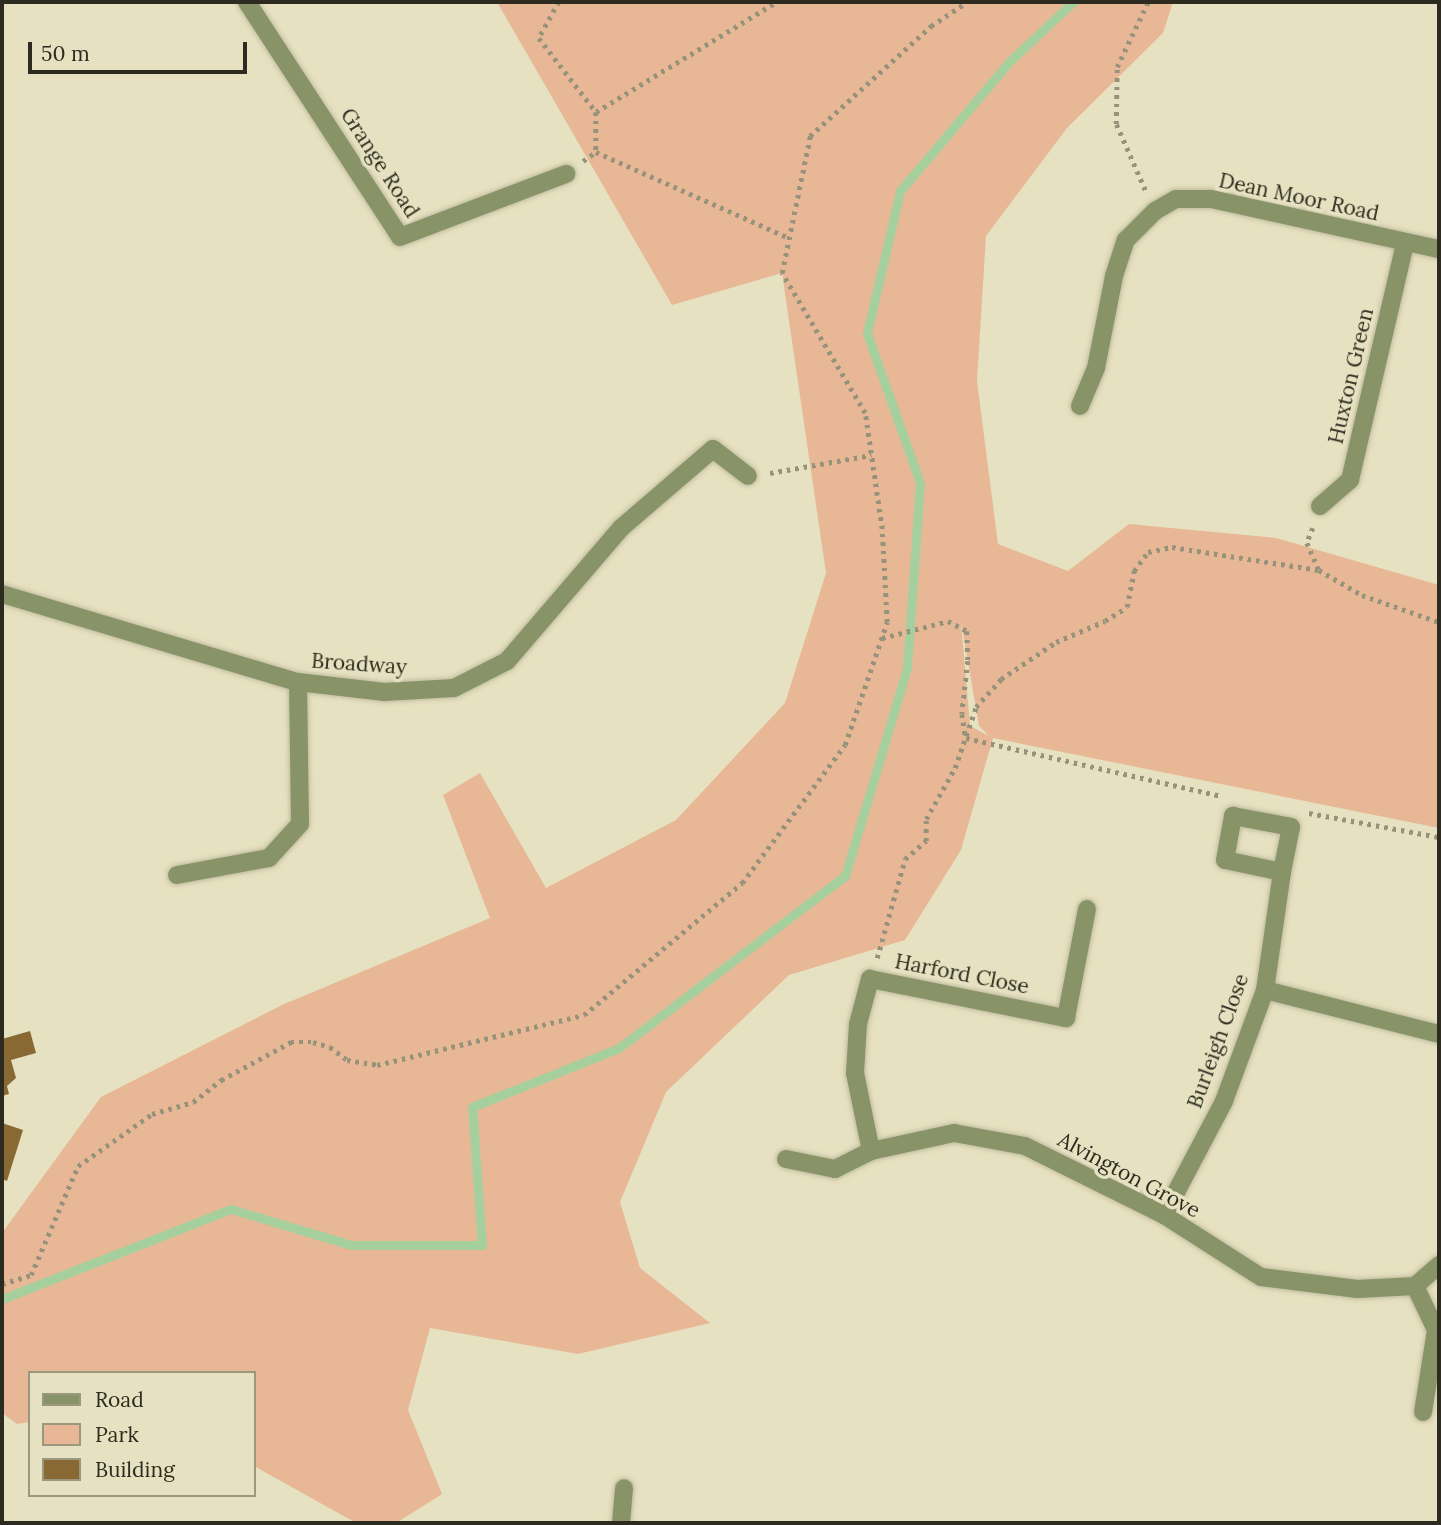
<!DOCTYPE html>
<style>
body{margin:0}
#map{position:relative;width:1441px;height:1525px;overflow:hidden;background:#e6e1c0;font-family:Lora,serif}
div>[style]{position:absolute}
.green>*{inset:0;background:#e8b896}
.stream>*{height:9px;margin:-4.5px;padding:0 4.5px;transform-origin:4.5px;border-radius:4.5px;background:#a5d09e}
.building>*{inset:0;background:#896933}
.path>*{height:4.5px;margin-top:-2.25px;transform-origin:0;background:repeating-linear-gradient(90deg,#97937b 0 3.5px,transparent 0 8.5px)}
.roads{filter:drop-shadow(0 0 2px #c1bda0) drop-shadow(0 0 2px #c1bda0)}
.street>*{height:18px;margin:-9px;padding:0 9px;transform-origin:9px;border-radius:9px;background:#889468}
span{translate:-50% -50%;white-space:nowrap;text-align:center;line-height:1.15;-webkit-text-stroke:7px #e6e1c0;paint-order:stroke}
.street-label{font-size:21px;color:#2d2b1f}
.frame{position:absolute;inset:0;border:4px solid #2d2b1f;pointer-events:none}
.legend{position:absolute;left:28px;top:1371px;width:228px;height:126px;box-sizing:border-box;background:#e6e1c0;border:2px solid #9c9880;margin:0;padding:9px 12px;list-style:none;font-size:21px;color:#2d2b1f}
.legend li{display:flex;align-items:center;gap:14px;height:35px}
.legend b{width:35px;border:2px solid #9c9880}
.scale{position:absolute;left:28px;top:42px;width:219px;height:32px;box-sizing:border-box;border:4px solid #2d2b1f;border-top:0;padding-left:9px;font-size:21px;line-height:24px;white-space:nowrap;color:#2d2b1f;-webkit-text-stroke:5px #e6e1c0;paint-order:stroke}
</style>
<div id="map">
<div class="green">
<i style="clip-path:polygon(evenodd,497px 2px,1173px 2px,1163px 33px,1067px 128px,986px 236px,977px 381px,998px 544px,1068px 571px,1129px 524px,1276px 538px,1439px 585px,1439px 828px,993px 738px,961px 850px,905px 940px,789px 975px,666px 1092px,620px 1202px,640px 1268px,710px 1323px,578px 1354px,430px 1328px,408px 1410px,442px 1494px,396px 1523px,356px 1523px,254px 1466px,254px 1373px,30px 1373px,30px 1422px,17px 1424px,2px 1413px,2px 1233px,101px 1097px,282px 1005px,490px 918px,443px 795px,480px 773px,546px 888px,676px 820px,785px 703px,826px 573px,782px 273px,672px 305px,497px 2px,961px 622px,979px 726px,989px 736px,970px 726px,961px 622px)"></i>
</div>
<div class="stream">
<i style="left:2px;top:1299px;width:246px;rotate:-21.5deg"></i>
<i style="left:231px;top:1209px;width:125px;rotate:16.7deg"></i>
<i style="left:351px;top:1245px;width:131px"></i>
<i style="left:482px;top:1245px;width:138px;rotate:-94.1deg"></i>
<i style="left:472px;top:1107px;width:158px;rotate:-21.9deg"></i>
<i style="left:619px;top:1048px;width:284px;rotate:-37.3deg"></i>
<i style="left:845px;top:876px;width:217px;rotate:-73.4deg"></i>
<i style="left:907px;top:668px;width:185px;rotate:-86deg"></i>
<i style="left:920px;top:483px;width:159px;rotate:-109.5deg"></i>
<i style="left:867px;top:333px;width:146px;rotate:-76.9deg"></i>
<i style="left:900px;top:191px;width:169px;rotate:-49.8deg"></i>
<i style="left:1009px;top:62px;width:88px;rotate:-43.2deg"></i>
</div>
<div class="building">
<i style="clip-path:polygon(30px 1031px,36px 1053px,11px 1060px,16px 1078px,7px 1086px,9px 1094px,2px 1096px,2px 1039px)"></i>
<i style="clip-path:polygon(2px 1123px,23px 1130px,7px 1181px,2px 1179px)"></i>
</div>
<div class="path">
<i style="left:559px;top:2px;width:41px;rotate:119.1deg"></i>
<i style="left:539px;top:38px;width:93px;rotate:52.4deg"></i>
<i style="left:596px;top:112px;width:40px;rotate:90deg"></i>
<i style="left:596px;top:112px;width:211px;rotate:-31.4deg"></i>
<i style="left:583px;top:161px;width:16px;rotate:-35deg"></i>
<i style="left:596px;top:152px;width:211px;rotate:24deg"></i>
<i style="left:1145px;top:190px;width:72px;rotate:-113.7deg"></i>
<i style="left:1116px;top:124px;width:57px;rotate:-89deg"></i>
<i style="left:1117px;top:67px;width:72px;rotate:-64.5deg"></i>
<i style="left:770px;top:473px;width:103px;rotate:-10.1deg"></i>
<i style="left:1313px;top:528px;width:16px;rotate:112deg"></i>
<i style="left:1307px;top:543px;width:30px;rotate:66deg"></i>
<i style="left:1319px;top:570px;width:50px;rotate:30.2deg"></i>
<i style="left:1362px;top:595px;width:82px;rotate:19.3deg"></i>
<i style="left:882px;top:638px;width:68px;rotate:-14.4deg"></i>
<i style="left:948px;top:621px;width:21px;rotate:28deg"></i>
<i style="left:967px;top:631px;width:30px;rotate:88deg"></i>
<i style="left:968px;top:661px;width:53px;rotate:96.5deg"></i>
<i style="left:962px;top:714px;width:24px;rotate:81deg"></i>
<i style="left:966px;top:738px;width:262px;rotate:12.8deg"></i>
<i style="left:1309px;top:813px;width:132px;rotate:10.5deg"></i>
<i style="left:877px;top:958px;width:103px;rotate:-74.2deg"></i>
<i style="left:905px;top:859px;width:28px;rotate:-41deg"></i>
<i style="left:926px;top:841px;width:22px;rotate:-90deg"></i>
<i style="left:926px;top:819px;width:59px;rotate:-60.4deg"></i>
<i style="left:955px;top:768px;width:65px;rotate:-71deg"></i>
<i style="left:976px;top:707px;width:38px;rotate:-48deg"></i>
<i style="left:1001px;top:679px;width:66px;rotate:-33.9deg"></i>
<i style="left:1056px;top:642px;width:53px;rotate:-23.2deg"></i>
<i style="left:1105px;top:621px;width:26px;rotate:-32deg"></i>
<i style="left:1127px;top:607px;width:37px;rotate:-79deg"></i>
<i style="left:1134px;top:571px;width:24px;rotate:-54deg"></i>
<i style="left:1148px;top:552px;width:25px;rotate:-12deg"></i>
<i style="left:1172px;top:547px;width:149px;rotate:8.9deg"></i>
<i style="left:2px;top:1284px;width:30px;rotate:-17deg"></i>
<i style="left:31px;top:1275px;width:119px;rotate:-66.7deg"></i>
<i style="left:78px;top:1166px;width:90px;rotate:-35.1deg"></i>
<i style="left:152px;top:1114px;width:43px;rotate:-16.3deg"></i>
<i style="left:193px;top:1102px;width:36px;rotate:-38deg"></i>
<i style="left:221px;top:1080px;width:80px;rotate:-28.5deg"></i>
<i style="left:291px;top:1042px;width:22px"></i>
<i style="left:313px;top:1042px;width:18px;rotate:16deg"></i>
<i style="left:330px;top:1047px;width:21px;rotate:37deg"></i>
<i style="left:347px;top:1060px;width:30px;rotate:9deg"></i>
<i style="left:377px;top:1065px;width:213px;rotate:-13.6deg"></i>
<i style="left:584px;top:1015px;width:206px;rotate:-39.9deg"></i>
<i style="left:742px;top:883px;width:172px;rotate:-53.3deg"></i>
<i style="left:845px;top:745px;width:130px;rotate:-71.1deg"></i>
<i style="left:887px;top:622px;width:93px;rotate:-93.1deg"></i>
<i style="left:882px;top:529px;width:117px;rotate:-98.3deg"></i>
<i style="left:865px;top:413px;width:163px;rotate:-120.7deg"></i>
<i style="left:782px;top:273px;width:140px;rotate:-78.4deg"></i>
<i style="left:810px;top:136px;width:164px;rotate:-42.3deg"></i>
<i style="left:931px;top:26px;width:43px;rotate:-33.7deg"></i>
</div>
<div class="roads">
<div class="street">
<i style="left:247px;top:2px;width:280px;rotate:56.9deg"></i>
<i style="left:400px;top:237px;width:178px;rotate:-20.8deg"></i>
<i style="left:1080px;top:406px;width:41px;rotate:-67.2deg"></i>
<i style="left:1096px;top:368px;width:94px;rotate:-78.9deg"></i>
<i style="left:1114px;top:276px;width:38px;rotate:-72deg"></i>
<i style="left:1126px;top:240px;width:41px;rotate:-45deg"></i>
<i style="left:1155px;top:211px;width:24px;rotate:-30deg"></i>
<i style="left:1176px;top:199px;width:35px"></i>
<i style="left:1211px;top:199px;width:233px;rotate:12.4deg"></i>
<i style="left:1320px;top:506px;width:40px;rotate:-41deg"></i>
<i style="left:1350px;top:480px;width:242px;rotate:-76.9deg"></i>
<i style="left:2px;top:594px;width:309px;rotate:16.6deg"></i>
<i style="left:298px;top:682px;width:87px;rotate:6.6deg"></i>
<i style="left:384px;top:692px;width:70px;rotate:-3.3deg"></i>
<i style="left:454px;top:688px;width:59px;rotate:-27deg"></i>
<i style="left:507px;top:661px;width:175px;rotate:-49.4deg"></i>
<i style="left:621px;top:528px;width:121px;rotate:-40.7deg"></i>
<i style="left:713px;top:449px;width:44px;rotate:37.6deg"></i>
<i style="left:177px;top:875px;width:94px;rotate:-10.5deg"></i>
<i style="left:269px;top:858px;width:46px;rotate:-47.6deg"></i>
<i style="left:300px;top:824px;width:142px;rotate:-90.8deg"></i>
<i style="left:1265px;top:990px;width:179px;rotate:14.2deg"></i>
<i style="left:871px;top:1151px;width:80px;rotate:-101.6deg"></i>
<i style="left:855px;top:1073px;width:49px;rotate:-86.5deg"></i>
<i style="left:858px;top:1024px;width:47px;rotate:-75.1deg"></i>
<i style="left:870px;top:979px;width:200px;rotate:11.3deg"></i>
<i style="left:1066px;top:1018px;width:111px;rotate:-79.1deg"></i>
<i style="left:786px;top:1159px;width:50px;rotate:11.5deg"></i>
<i style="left:835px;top:1169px;width:40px;rotate:-26.6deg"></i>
<i style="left:871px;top:1151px;width:85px;rotate:-12.2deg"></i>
<i style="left:954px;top:1133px;width:72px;rotate:10.4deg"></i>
<i style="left:1025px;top:1146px;width:155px;rotate:26.4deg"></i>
<i style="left:1164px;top:1215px;width:115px;rotate:32.6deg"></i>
<i style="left:1261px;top:1277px;width:97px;rotate:7.1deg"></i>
<i style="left:1357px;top:1289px;width:58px;rotate:-3deg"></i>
<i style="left:1415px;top:1286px;width:32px;rotate:-41deg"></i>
<i style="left:1164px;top:1215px;width:129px;rotate:-62.2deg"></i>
<i style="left:1224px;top:1101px;width:118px;rotate:-69.7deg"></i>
<i style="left:1265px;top:990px;width:119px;rotate:-81.8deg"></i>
<i style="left:1282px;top:872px;width:58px;rotate:-168.1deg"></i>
<i style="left:1225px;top:860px;width:45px;rotate:-79.7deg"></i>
<i style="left:1233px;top:816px;width:59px;rotate:10.7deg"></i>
<i style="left:1291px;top:827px;width:46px;rotate:101.3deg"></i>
<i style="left:1415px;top:1286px;width:49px;rotate:64.5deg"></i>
<i style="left:1436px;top:1330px;width:83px;rotate:99deg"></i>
<i style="left:621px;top:1523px;width:35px;rotate:-85deg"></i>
</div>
</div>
<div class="street-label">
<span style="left:380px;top:163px;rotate:57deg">Grange Road</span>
<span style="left:1299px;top:197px;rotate:12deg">Dean Moor Road</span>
<span style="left:1351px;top:376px;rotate:-77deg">Huxton Green</span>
<span style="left:359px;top:664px;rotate:4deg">Broadway</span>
<span style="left:962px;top:974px;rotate:11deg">Harford Close</span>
<span style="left:1218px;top:1041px;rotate:-70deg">Burleigh Close</span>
<span style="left:1129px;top:1175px;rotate:28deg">Alvington Grove</span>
</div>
<div class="frame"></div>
<ul class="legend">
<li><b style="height:9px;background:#889468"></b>Road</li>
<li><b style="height:19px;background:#e8b896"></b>Park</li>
<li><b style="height:19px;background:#896933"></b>Building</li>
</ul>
<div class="scale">50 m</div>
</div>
